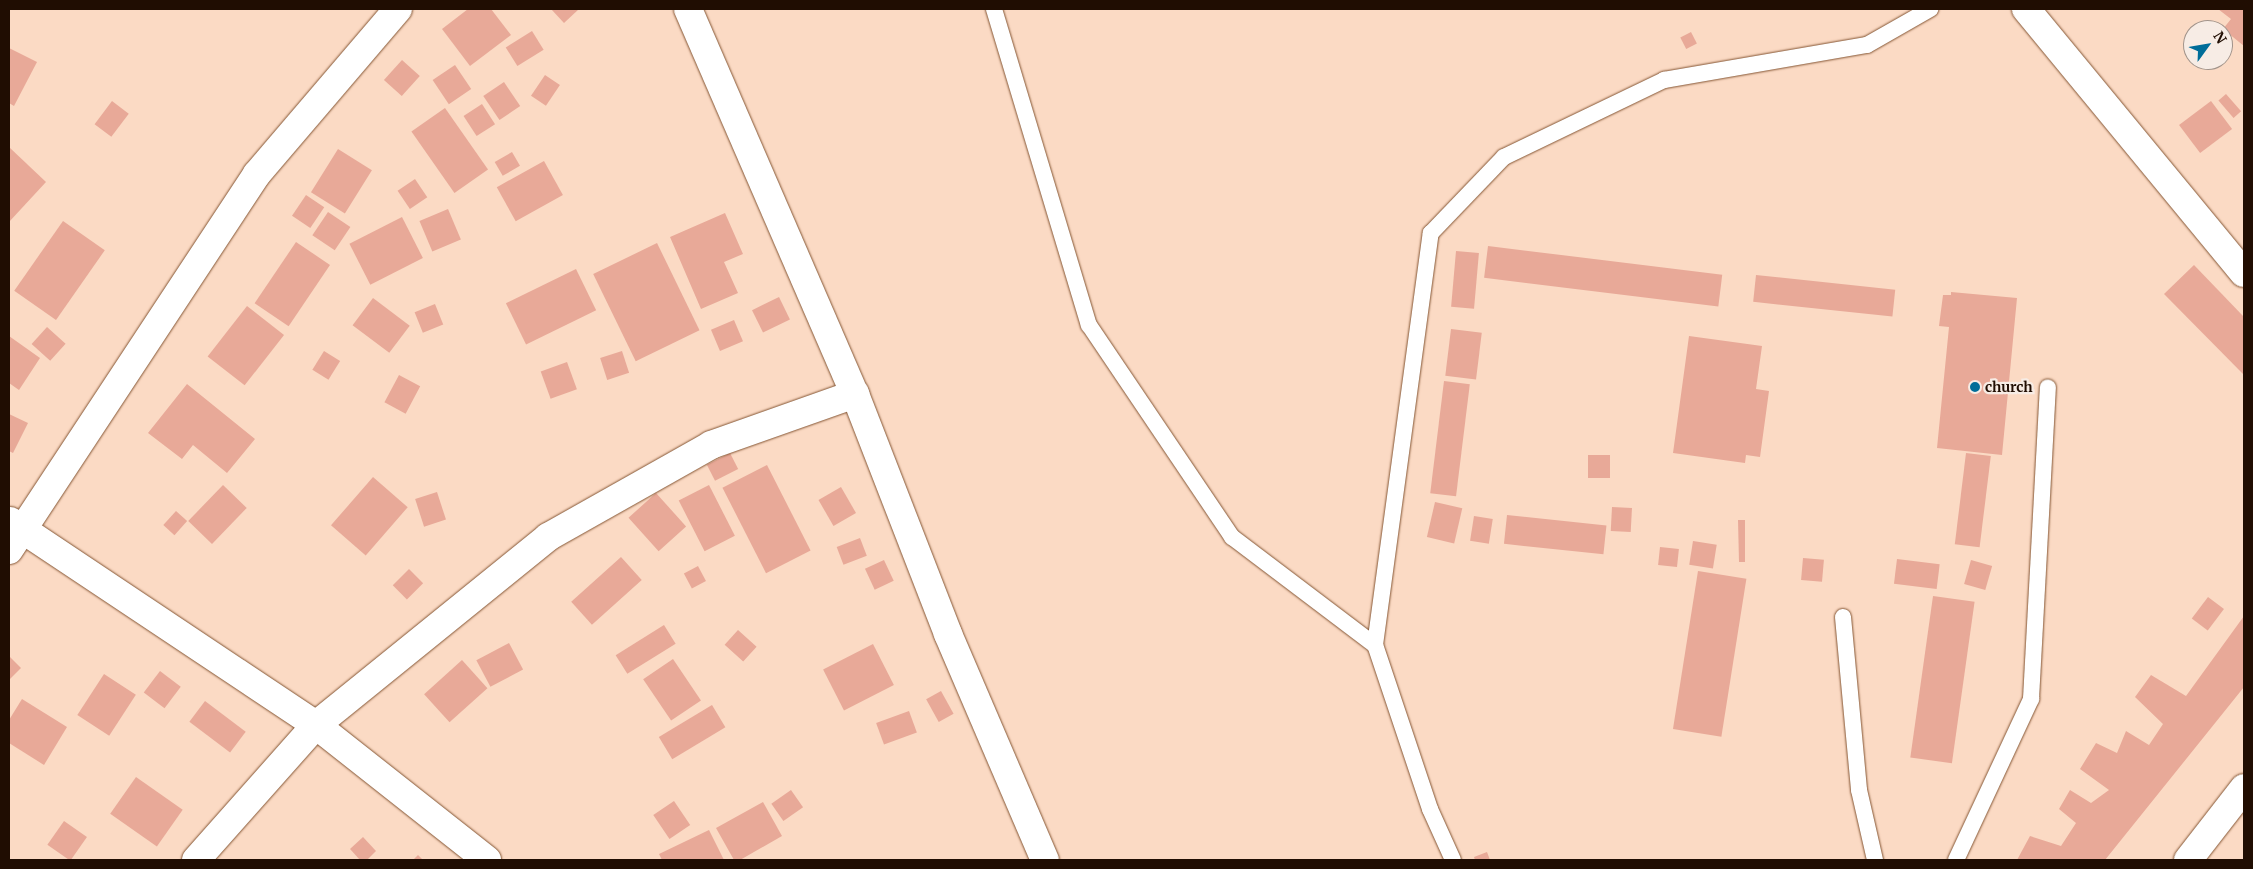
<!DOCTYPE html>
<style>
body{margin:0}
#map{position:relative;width:2253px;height:869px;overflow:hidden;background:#fbdac4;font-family:Merriweather,serif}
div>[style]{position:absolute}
.building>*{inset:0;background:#e8a998;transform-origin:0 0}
.roads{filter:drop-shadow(0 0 1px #845533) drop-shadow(0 0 1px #845533)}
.lane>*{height:16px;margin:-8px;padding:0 8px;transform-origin:8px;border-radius:8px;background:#fff}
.street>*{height:28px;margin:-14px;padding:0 14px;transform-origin:14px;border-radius:14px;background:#fff}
.dots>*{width:14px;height:14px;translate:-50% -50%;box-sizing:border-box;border:2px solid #f7ece5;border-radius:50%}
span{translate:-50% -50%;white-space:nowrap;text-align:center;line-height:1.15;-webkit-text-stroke:4.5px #f7ece5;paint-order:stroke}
.poi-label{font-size:14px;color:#200d02;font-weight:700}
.left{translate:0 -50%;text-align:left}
.frame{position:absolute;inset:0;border:10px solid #200d02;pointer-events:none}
.north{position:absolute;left:2183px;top:20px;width:50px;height:50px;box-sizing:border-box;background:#f7ece5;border:1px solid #a1938a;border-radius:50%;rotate:58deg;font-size:14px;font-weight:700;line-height:20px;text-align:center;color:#200d02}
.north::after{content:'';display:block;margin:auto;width:18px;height:22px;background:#006d99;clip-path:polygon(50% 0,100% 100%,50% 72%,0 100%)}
</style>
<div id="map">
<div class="building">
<i style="clip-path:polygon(468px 9px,491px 9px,511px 35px,470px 66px,442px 29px)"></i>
<i style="clip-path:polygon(551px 9px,579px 9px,564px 23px)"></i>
<i style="clip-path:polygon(2218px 9px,2244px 9px,2244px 46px,2223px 29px,2231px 19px)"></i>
<i style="left:532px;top:31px;width:22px;height:31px;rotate:58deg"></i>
<i style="left:1691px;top:32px;width:13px;height:12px;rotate:63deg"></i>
<i style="clip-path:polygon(9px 48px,37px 62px,14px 106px,9px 103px)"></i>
<i style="left:402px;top:60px;width:24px;height:27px;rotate:42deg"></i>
<i style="left:455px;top:65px;width:29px;height:27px;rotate:56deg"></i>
<i style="left:545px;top:75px;width:18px;height:25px;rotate:34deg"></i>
<i style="left:504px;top:82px;width:29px;height:25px;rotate:56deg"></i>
<i style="left:2226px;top:94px;width:23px;height:10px;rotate:49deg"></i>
<i style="left:112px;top:101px;width:21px;height:29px;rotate:37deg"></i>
<i style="left:2211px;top:101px;width:35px;height:40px;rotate:53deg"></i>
<i style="left:482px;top:104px;width:24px;height:22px;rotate:57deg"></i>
<i style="left:445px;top:108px;width:75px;height:41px;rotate:55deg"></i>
<i style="clip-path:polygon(9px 147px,46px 182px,9px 222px)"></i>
<i style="left:338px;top:149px;width:40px;height:51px;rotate:32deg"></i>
<i style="left:512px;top:152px;width:16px;height:20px;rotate:60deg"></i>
<i style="left:544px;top:161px;width:39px;height:54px;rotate:61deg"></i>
<i style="left:415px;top:179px;width:22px;height:21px;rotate:56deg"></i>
<i style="left:306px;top:195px;width:22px;height:25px;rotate:34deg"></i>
<i style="left:448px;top:209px;width:33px;height:31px;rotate:67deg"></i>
<i style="left:328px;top:212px;width:27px;height:28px;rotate:34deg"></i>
<i style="clip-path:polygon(725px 213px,743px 254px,724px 262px,738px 293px,701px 309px,670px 237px)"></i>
<i style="left:402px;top:217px;width:46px;height:59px;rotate:63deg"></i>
<i style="left:63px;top:221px;width:51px;height:85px;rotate:35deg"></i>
<i style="left:296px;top:242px;width:41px;height:74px;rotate:34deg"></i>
<i style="left:657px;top:243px;width:97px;height:71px;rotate:64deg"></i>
<i style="left:1488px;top:246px;width:236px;height:32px;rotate:7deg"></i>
<i style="left:1456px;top:251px;width:23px;height:56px;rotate:5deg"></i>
<i style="clip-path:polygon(2194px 265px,2244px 317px,2244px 375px,2164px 294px)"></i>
<i style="left:576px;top:269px;width:46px;height:78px;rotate:64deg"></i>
<i style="left:1756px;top:275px;width:140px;height:27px;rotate:6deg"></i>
<i style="clip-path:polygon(1951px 292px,2017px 298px,2002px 455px,1937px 448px,1949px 327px,1939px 326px,1943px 295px,1951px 295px)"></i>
<i style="left:779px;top:297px;width:25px;height:30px;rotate:64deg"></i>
<i style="left:373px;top:298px;width:46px;height:34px;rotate:37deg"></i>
<i style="left:435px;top:304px;width:22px;height:22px;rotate:68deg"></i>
<i style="left:247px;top:306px;width:47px;height:64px;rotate:38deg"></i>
<i style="left:734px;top:320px;width:23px;height:25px;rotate:67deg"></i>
<i style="left:47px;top:327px;width:25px;height:23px;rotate:42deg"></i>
<i style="left:1451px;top:329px;width:31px;height:47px;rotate:7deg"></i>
<i style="clip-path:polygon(9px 336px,40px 358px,19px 390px,9px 383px)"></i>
<i style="clip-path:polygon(1689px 336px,1762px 346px,1756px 389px,1769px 391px,1760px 457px,1746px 455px,1745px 463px,1673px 453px)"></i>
<i style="left:324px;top:351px;width:19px;height:22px;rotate:32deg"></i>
<i style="left:622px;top:351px;width:23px;height:23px;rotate:72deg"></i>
<i style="left:567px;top:362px;width:29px;height:28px;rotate:70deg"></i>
<i style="left:399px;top:375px;width:24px;height:31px;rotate:28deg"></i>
<i style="left:1444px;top:381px;width:26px;height:113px;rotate:7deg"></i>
<i style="clip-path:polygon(187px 384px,255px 439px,227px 473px,193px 445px,182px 459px,148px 433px)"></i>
<i style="clip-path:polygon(9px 414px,28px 423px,13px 453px,9px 451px)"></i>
<i style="left:730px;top:453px;width:18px;height:26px;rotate:63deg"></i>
<i style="left:1966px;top:453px;width:25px;height:92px;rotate:7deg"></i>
<i style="left:1588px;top:455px;width:22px;height:23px"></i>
<i style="left:767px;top:465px;width:96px;height:50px;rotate:63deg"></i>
<i style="left:373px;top:477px;width:46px;height:64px;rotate:41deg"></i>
<i style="left:223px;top:485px;width:33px;height:50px;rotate:44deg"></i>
<i style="left:709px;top:485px;width:57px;height:34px;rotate:63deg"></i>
<i style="left:841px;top:487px;width:30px;height:26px;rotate:60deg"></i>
<i style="left:437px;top:492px;width:29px;height:23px;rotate:72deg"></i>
<i style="left:656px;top:493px;width:45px;height:37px;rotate:48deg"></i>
<i style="left:1435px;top:502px;width:28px;height:36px;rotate:13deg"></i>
<i style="left:1612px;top:507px;width:20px;height:24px;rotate:3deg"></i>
<i style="left:176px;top:511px;width:15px;height:19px;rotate:42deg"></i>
<i style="left:1507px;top:515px;width:100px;height:29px;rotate:6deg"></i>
<i style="left:1474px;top:516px;width:19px;height:25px;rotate:9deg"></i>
<i style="clip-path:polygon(1738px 520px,1745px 520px,1745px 562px,1739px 562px)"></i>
<i style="left:860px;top:538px;width:19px;height:25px;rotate:69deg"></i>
<i style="left:1693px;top:541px;width:24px;height:24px;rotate:9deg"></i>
<i style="left:1660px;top:547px;width:19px;height:18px;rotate:6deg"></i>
<i style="left:621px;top:557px;width:31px;height:67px;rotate:48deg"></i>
<i style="left:1803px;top:558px;width:21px;height:22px;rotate:5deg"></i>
<i style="left:1897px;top:559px;width:43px;height:25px;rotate:7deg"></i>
<i style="left:884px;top:560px;width:23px;height:21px;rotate:65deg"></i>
<i style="left:1971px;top:560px;width:22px;height:25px;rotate:16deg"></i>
<i style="left:698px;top:566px;width:17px;height:16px;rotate:62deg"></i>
<i style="left:409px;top:569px;width:20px;height:23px;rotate:45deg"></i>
<i style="left:1698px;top:571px;width:49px;height:160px;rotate:9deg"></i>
<i style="left:1933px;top:596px;width:42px;height:163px;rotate:8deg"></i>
<i style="left:2208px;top:597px;width:20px;height:27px;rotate:37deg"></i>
<i style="clip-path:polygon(2244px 616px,2244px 687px,2105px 860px,2017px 860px,2030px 836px,2061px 846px,2076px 823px,2059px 809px,2070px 790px,2091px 803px,2109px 790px,2080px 769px,2096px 743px,2117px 753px,2126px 731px,2149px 745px,2163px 724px,2135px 697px,2151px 675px,2186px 696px)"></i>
<i style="left:664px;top:625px;width:22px;height:57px;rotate:58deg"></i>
<i style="left:738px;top:630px;width:25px;height:20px;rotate:42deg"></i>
<i style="left:509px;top:643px;width:30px;height:37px;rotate:62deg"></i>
<i style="left:873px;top:644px;width:46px;height:56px;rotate:63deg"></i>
<i style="clip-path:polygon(9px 656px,21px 668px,9px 680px)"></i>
<i style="left:673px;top:659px;width:50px;height:36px;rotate:56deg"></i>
<i style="left:462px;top:660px;width:38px;height:51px;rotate:48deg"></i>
<i style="left:160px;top:671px;width:26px;height:27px;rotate:37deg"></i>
<i style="left:104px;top:674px;width:38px;height:49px;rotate:33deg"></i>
<i style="left:941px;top:691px;width:26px;height:17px;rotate:61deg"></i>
<i style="clip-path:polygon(22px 699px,67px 727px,44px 765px,9px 743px,9px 720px)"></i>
<i style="left:205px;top:701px;width:51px;height:26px;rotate:37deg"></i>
<i style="left:712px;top:705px;width:26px;height:62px;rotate:59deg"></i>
<i style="left:909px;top:711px;width:23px;height:35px;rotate:70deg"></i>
<i style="left:136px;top:777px;width:57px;height:45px;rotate:35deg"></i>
<i style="left:791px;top:790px;width:21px;height:24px;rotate:55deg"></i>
<i style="left:674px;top:801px;width:29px;height:25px;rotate:56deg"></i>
<i style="clip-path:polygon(763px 802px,782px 836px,740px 860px,734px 860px,716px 828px)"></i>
<i style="left:64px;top:821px;width:28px;height:29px;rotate:35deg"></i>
<i style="clip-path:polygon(709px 830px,724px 860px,662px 860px,659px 854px)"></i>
<i style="clip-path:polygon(363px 837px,376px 851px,367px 860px,360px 860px,350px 849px)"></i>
<i style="clip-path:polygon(1487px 852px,1490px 860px,1475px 860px,1474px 857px)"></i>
<i style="clip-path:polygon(418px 855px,423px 860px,413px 860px)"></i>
</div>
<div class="roads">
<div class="lane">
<i style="left:994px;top:9px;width:330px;rotate:73.3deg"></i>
<i style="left:1089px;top:325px;width:256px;rotate:56deg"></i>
<i style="left:1232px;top:537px;width:179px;rotate:37.1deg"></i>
<i style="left:1843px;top:617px;width:174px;rotate:84.7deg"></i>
<i style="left:1859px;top:790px;width:72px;rotate:77.1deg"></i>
<i style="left:1453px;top:860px;width:56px;rotate:-114.3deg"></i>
<i style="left:1430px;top:809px;width:173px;rotate:-108.5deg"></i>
<i style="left:1375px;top:645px;width:416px;rotate:-82.3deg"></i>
<i style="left:1431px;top:233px;width:105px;rotate:-46.2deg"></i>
<i style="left:1504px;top:157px;width:178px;rotate:-25.7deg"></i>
<i style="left:1664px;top:80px;width:206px;rotate:-9.8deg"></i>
<i style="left:1867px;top:45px;width:73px;rotate:-29.7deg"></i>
<i style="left:1956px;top:860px;width:178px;rotate:-65deg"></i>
<i style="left:2031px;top:699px;width:312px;rotate:-86.9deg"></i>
</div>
<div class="street">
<i style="left:688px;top:9px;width:420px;rotate:66.6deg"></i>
<i style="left:855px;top:394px;width:257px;rotate:68.8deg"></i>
<i style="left:948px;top:634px;width:246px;rotate:66.8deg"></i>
<i style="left:2026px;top:9px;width:342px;rotate:50.5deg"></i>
<i style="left:10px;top:521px;width:368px;rotate:33.7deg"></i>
<i style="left:316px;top:725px;width:218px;rotate:38.3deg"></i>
<i style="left:9px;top:550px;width:450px;rotate:-56.6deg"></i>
<i style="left:257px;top:174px;width:217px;rotate:-49.5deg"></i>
<i style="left:196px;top:860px;width:181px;rotate:-48.4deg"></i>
<i style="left:316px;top:725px;width:299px;rotate:-39deg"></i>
<i style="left:548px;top:537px;width:187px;rotate:-29.4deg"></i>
<i style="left:711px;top:445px;width:153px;rotate:-19.5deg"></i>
<i style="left:2188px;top:860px;width:91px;rotate:-52.1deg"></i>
</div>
</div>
<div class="dots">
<i style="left:1975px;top:387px;background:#006d99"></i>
</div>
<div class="poi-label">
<span class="left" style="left:1985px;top:387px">church</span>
</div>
<div class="frame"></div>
<div class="north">N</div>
</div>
